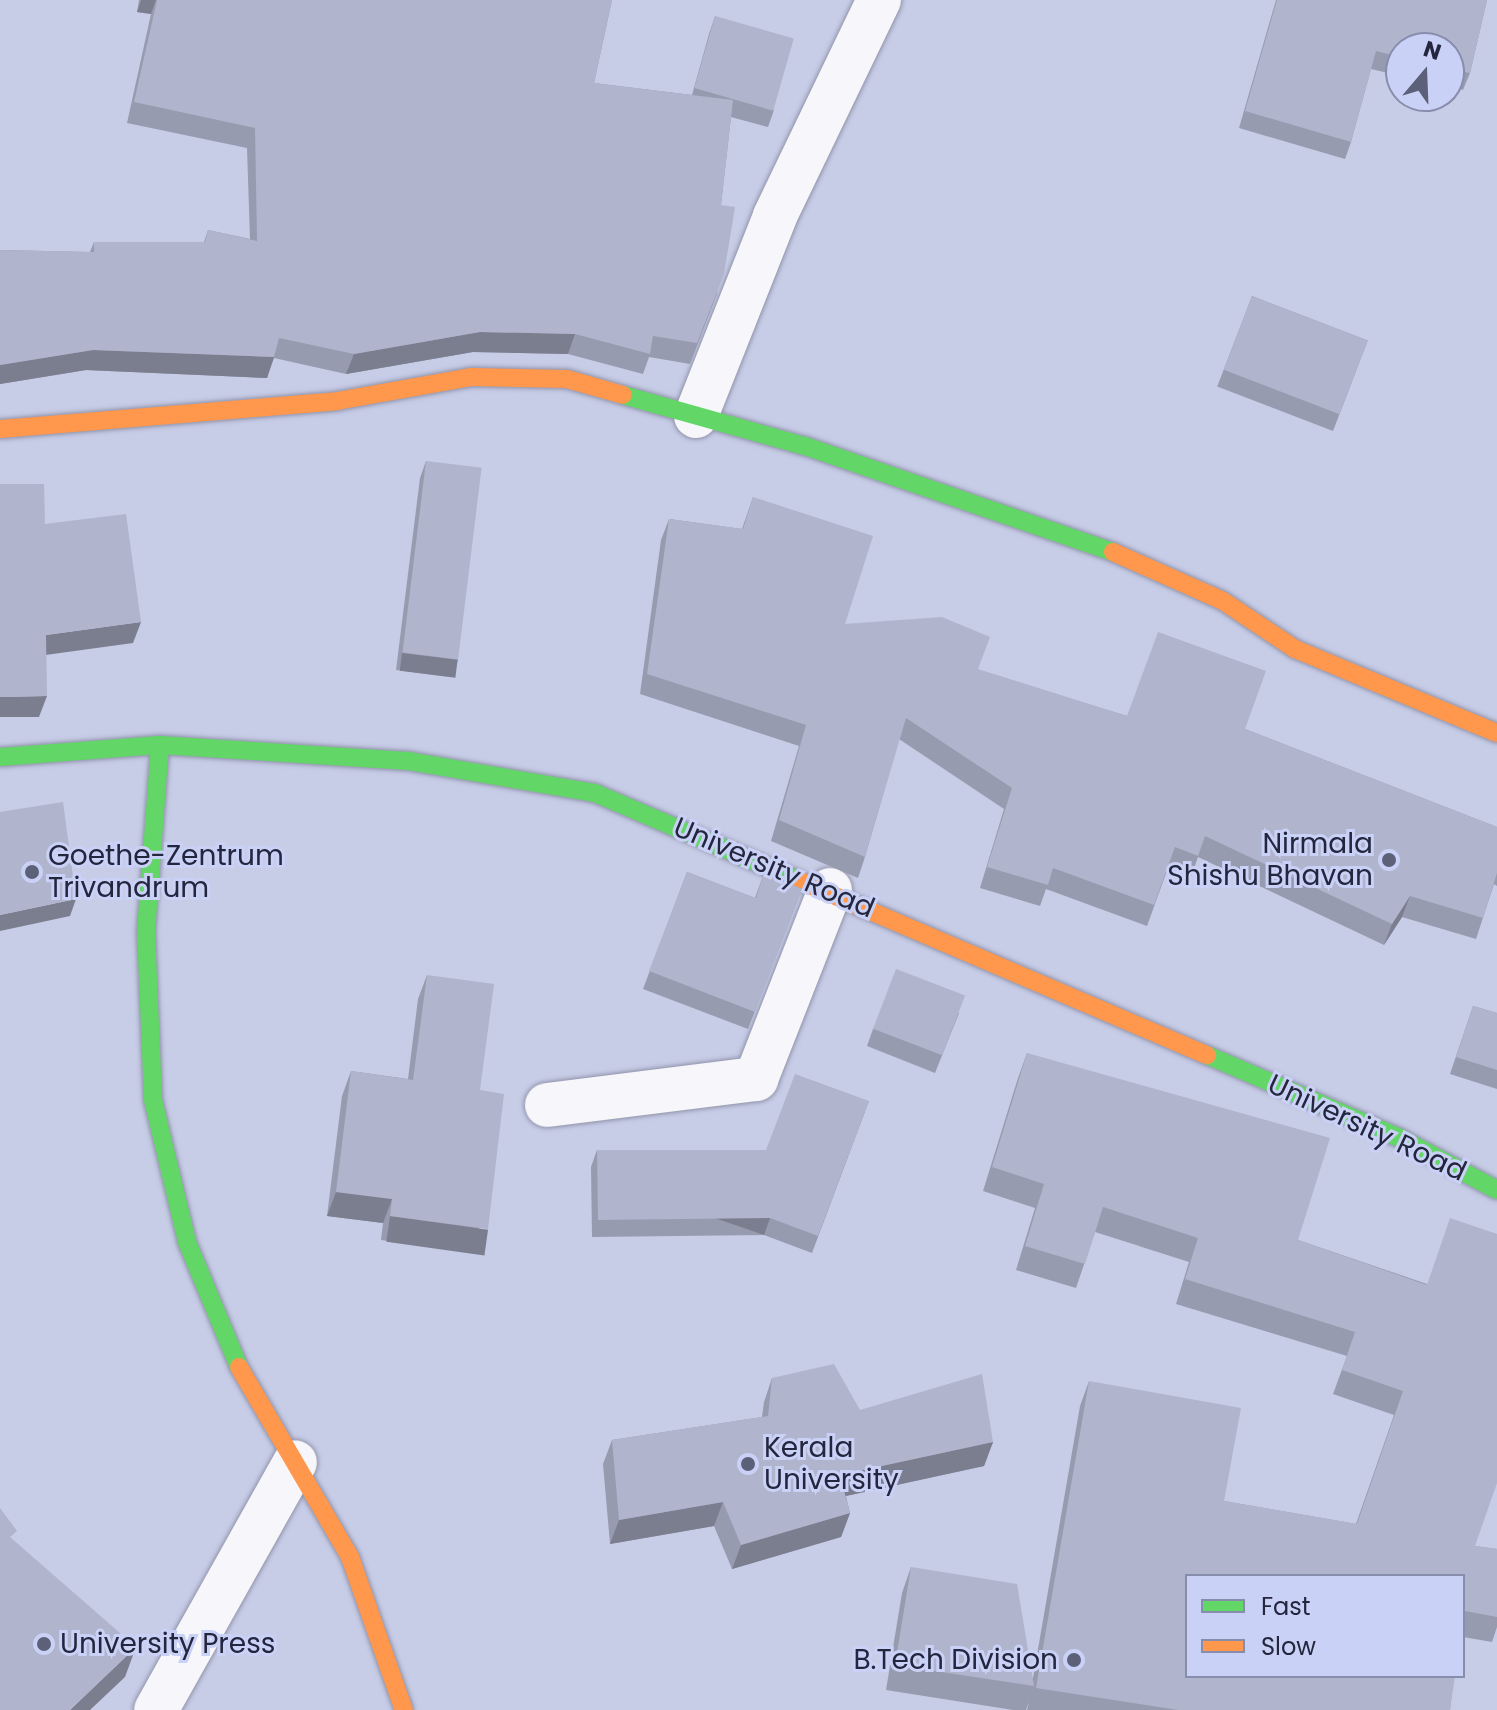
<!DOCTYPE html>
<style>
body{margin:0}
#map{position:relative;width:1497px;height:1710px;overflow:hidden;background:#c7cce7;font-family:Poppins,sans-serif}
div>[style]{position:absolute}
.roads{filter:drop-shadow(0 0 2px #9194aa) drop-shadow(0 0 2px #9194aa)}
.street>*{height:44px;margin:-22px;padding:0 22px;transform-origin:22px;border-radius:22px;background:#f7f7fb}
.fast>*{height:18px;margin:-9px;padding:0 9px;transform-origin:9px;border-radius:9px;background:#63d668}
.slow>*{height:18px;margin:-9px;padding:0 9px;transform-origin:9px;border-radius:9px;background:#ff974d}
.wall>*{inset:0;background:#979baf;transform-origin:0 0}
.shaded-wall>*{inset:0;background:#7b7e8f;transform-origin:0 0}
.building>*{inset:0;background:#b0b4cc;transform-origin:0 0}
.dots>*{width:22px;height:22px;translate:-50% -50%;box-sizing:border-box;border:4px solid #cad1f6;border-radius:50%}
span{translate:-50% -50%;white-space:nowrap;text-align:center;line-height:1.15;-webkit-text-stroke:6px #cad1f6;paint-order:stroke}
.poi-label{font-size:28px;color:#23263d}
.right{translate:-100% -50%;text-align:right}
.left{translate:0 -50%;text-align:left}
.street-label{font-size:28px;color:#23263d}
.legend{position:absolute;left:1185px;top:1574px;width:280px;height:104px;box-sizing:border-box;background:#cad1f6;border:2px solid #878dac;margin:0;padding:10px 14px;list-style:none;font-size:24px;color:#23263d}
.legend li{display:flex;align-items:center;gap:16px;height:40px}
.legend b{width:40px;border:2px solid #878dac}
.north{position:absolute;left:1385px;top:32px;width:80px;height:80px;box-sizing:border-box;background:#cad1f6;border:2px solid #878dac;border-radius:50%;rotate:19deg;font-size:22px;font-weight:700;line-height:32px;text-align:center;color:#23263d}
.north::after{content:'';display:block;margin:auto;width:28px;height:36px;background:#5c6078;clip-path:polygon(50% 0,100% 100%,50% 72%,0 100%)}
</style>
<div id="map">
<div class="roads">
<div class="street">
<i style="left:696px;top:416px;width:215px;rotate:-68.4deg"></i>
<i style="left:775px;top:216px;width:240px;rotate:-64.3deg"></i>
<i style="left:547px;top:1105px;width:211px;rotate:-7.1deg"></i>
<i style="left:756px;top:1079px;width:203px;rotate:-68.6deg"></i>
<i style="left:156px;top:1710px;width:284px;rotate:-60.7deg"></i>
</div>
<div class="fast">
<i style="left:623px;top:395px;width:189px;rotate:15.7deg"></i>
<i style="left:805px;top:446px;width:326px;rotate:19deg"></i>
<i style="left:160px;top:745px;width:187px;rotate:94.3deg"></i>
<i style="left:146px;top:931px;width:169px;rotate:87.6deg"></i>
<i style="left:153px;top:1100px;width:146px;rotate:76.5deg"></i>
<i style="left:187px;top:1242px;width:135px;rotate:67.4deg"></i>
<i style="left:0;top:757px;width:160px;rotate:-4.3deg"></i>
<i style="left:160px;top:745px;width:249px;rotate:3.7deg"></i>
<i style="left:408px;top:761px;width:190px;rotate:9.7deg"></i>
<i style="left:595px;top:793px;width:221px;rotate:23.2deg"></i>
<i style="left:1207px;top:1055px;width:210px;rotate:23.3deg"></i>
<i style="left:1400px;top:1138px;width:110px;rotate:28.2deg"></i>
</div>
<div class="slow">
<i style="left:0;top:429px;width:338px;rotate:-4.7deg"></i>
<i style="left:337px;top:401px;width:137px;rotate:-10.1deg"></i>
<i style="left:472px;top:377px;width:95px;rotate:1.2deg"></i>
<i style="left:567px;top:379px;width:58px;rotate:15.9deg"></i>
<i style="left:1113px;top:552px;width:120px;rotate:24deg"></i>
<i style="left:1223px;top:601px;width:87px;rotate:33.7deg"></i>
<i style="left:1295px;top:649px;width:219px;rotate:22.6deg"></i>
<i style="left:798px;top:880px;width:445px;rotate:23.2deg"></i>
<i style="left:239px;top:1367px;width:220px;rotate:59.7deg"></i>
<i style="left:350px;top:1557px;width:162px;rotate:70.6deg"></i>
</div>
</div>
<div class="wall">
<i style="clip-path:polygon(139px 0,612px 0,594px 83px,692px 95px,709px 34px,715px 16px,774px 110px,768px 127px,731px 117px,721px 205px,717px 294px,690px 364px,649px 357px,643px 374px,568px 354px,473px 352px,346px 374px,274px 358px,267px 378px,86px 370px,0 384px,0 250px,90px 252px,94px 242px,204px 242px,208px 230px,250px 239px,247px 148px,127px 123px,151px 14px,137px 12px)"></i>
<i style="clip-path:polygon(1276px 0,1487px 0,1470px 73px,1463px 90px,1449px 87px,1449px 48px,1401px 48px,1401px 76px,1371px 69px,1351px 142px,1345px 159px,1239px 128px)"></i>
<i style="left:1252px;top:296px;width:124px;height:97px;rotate:21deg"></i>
<i style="clip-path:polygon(426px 461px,458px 660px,452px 677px,396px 670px,420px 478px)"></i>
<i style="clip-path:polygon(753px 497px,845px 624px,978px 670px,1127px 716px,1245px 729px,1497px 827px,1497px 886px,1494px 884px,1476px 939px,1402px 917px,1384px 945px,1198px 857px,1191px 877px,1168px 868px,1147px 926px,1046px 889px,1040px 906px,980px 888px,1004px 809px,899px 739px,865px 857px,858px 878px,771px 841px,799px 746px,640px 694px,661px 540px,669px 519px,742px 529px)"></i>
<i style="clip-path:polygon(687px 872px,755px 898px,764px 873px,802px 889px,748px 1029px,643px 989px)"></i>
<i style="clip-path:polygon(427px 975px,480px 1090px,479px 1253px,381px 1240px,383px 1223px,327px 1216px,342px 1096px,351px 1071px,408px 1079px,418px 999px)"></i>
<i style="clip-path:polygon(1473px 1006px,1497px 1013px,1497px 1089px,1450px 1074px)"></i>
<i style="clip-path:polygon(959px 1013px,935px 1073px,867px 1046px,873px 1029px)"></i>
<i style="clip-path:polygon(1027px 1053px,1298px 1240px,1427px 1284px,1475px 1546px,1497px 1549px,1497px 1627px,1492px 1642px,1463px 1637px,1463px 1576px,1450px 1710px,1027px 1710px,1029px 1702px,1026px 1710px,1013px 1710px,886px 1690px,902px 1593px,911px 1567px,1033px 1678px,1080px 1406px,1089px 1381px,1224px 1501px,1356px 1524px,1394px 1415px,1333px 1394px,1347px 1356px,1176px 1304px,1189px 1262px,1095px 1232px,1076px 1288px,1016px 1270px,1035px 1208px,983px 1191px,1018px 1078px)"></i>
<i style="clip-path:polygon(869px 1101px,812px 1253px,764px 1235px,592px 1237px,591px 1167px,597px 1150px,766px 1150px)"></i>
<i style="clip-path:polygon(772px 1378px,860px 1410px,993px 1442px,984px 1466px,846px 1496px,850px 1513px,841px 1537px,732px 1569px,714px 1526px,610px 1544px,603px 1464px,612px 1440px,762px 1417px,764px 1402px)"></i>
</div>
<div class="shaded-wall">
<i style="clip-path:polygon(141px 0,156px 0,151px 14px,137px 12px)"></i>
<i style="clip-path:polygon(480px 332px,575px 334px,568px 354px,473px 352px,346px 374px,354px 354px)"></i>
<i style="clip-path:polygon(93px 350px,274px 357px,267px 378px,86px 370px,0 384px,0 365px)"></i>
<i style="clip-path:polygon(141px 622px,133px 643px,38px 656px,46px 635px)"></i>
<i style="left:402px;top:653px;width:56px;height:18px;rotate:7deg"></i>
<i style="clip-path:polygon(47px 696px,39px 717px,0 717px,0 697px)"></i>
<i style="clip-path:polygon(1410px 896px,1402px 917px,1384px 945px,1392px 924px)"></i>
<i style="clip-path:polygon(76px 899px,70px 916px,0 931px,0 915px)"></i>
<i style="clip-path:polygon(336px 1192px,392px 1199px,383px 1223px,327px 1216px)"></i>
<i style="left:390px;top:1216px;width:99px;height:26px;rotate:8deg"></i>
<i style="left:770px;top:1218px;width:18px;height:172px;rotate:109deg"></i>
<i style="clip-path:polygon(993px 1442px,984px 1466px,832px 1499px,840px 1475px)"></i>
<i style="clip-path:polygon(723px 1502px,714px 1526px,610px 1544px,619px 1520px)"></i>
<i style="clip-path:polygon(850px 1513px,841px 1537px,732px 1569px,741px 1545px)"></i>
<i style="clip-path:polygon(136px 1647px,125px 1677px,90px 1710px,70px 1710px)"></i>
</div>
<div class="building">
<i style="clip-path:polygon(157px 0,612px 0,594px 83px,733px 100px,721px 205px,735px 207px,724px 274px,697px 343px,653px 336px,650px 354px,575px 334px,480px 332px,354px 354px,279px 338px,274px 357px,93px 350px,0 365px,0 250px,94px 252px,94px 242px,205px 242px,208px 230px,257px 241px,255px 128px,134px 102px)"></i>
<i style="clip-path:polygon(1277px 0,1487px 0,1470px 73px,1449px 69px,1449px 48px,1401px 48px,1401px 57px,1376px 51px,1351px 142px,1245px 111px)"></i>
<i style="left:715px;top:16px;width:82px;height:75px;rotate:16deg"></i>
<i style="left:1252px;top:296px;width:124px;height:79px;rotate:21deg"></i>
<i style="left:426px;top:461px;width:56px;height:193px;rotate:7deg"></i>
<i style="clip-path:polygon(0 484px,44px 484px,45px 524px,126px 514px,141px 622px,46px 635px,47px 696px,0 697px)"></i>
<i style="clip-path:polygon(753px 497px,873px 536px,845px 624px,942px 617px,990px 637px,978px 669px,1127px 716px,1158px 632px,1266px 671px,1245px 729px,1497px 827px,1497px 873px,1483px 918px,1410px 896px,1392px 924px,1205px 836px,1198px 856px,1175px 847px,1154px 905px,1053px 868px,1048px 885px,987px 867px,1012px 788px,906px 718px,865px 857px,779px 820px,806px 725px,647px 674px,669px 519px,743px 529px)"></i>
<i style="clip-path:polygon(63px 802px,76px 899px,0 915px,0 812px)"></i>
<i style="clip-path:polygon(687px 872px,756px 898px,764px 873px,802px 889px,755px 1012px,649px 971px)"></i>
<i style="left:896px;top:969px;width:74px;height:64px;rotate:21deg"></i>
<i style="clip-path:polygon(427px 975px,494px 984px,480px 1090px,504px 1094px,488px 1229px,390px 1216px,392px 1199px,336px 1192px,351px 1071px,413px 1080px)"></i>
<i style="clip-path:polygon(1473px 1006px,1497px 1013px,1497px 1070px,1456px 1057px)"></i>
<i style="clip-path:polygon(1027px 1053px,1330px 1138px,1298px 1240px,1427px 1285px,1450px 1218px,1497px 1234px,1497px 1483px,1475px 1546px,1497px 1549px,1497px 1617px,1465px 1611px,1463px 1624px,1463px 1576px,1187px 1576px,1187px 1676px,1455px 1676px,1450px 1710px,1178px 1710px,1036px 1688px,1089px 1381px,1241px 1408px,1224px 1501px,1357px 1524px,1403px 1391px,1342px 1370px,1355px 1332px,1185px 1279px,1198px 1238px,1103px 1207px,1085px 1264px,1025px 1246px,1044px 1184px,992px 1167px)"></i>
<i style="clip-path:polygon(795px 1074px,869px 1101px,818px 1236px,770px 1218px,598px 1220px,597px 1150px,766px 1150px)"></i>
<i style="clip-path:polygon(834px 1364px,860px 1410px,982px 1374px,993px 1442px,840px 1475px,850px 1513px,741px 1545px,723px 1502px,619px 1520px,612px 1440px,768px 1416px,772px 1378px)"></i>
<i style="clip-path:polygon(0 1508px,17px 1531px,10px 1537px,136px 1647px,70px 1710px,0 1710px)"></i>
<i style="clip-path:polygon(911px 1567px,1017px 1584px,1034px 1686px,895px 1665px)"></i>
</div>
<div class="dots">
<i style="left:1389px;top:860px;background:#5c6078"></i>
<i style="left:32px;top:872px;background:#5c6078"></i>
<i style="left:748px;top:1464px;background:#5c6078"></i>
<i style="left:44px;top:1644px;background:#5c6078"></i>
<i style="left:1074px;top:1660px;background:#5c6078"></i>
</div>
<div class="poi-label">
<span class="right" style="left:1373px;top:860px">Nirmala<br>Shishu Bhavan</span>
<span class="left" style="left:48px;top:872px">Goethe-Zentrum<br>Trivandrum</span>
<span class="left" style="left:764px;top:1464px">Kerala<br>University</span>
<span class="left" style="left:60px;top:1644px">University Press</span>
<span class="right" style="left:1058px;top:1660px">B.Tech Division</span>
</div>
<div class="street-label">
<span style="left:774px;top:868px;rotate:23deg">University Road</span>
<span style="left:1367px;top:1128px;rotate:25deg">University Road</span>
</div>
<ul class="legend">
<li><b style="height:10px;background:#63d668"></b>Fast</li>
<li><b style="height:10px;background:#ff974d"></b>Slow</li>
</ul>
<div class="north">N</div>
</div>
